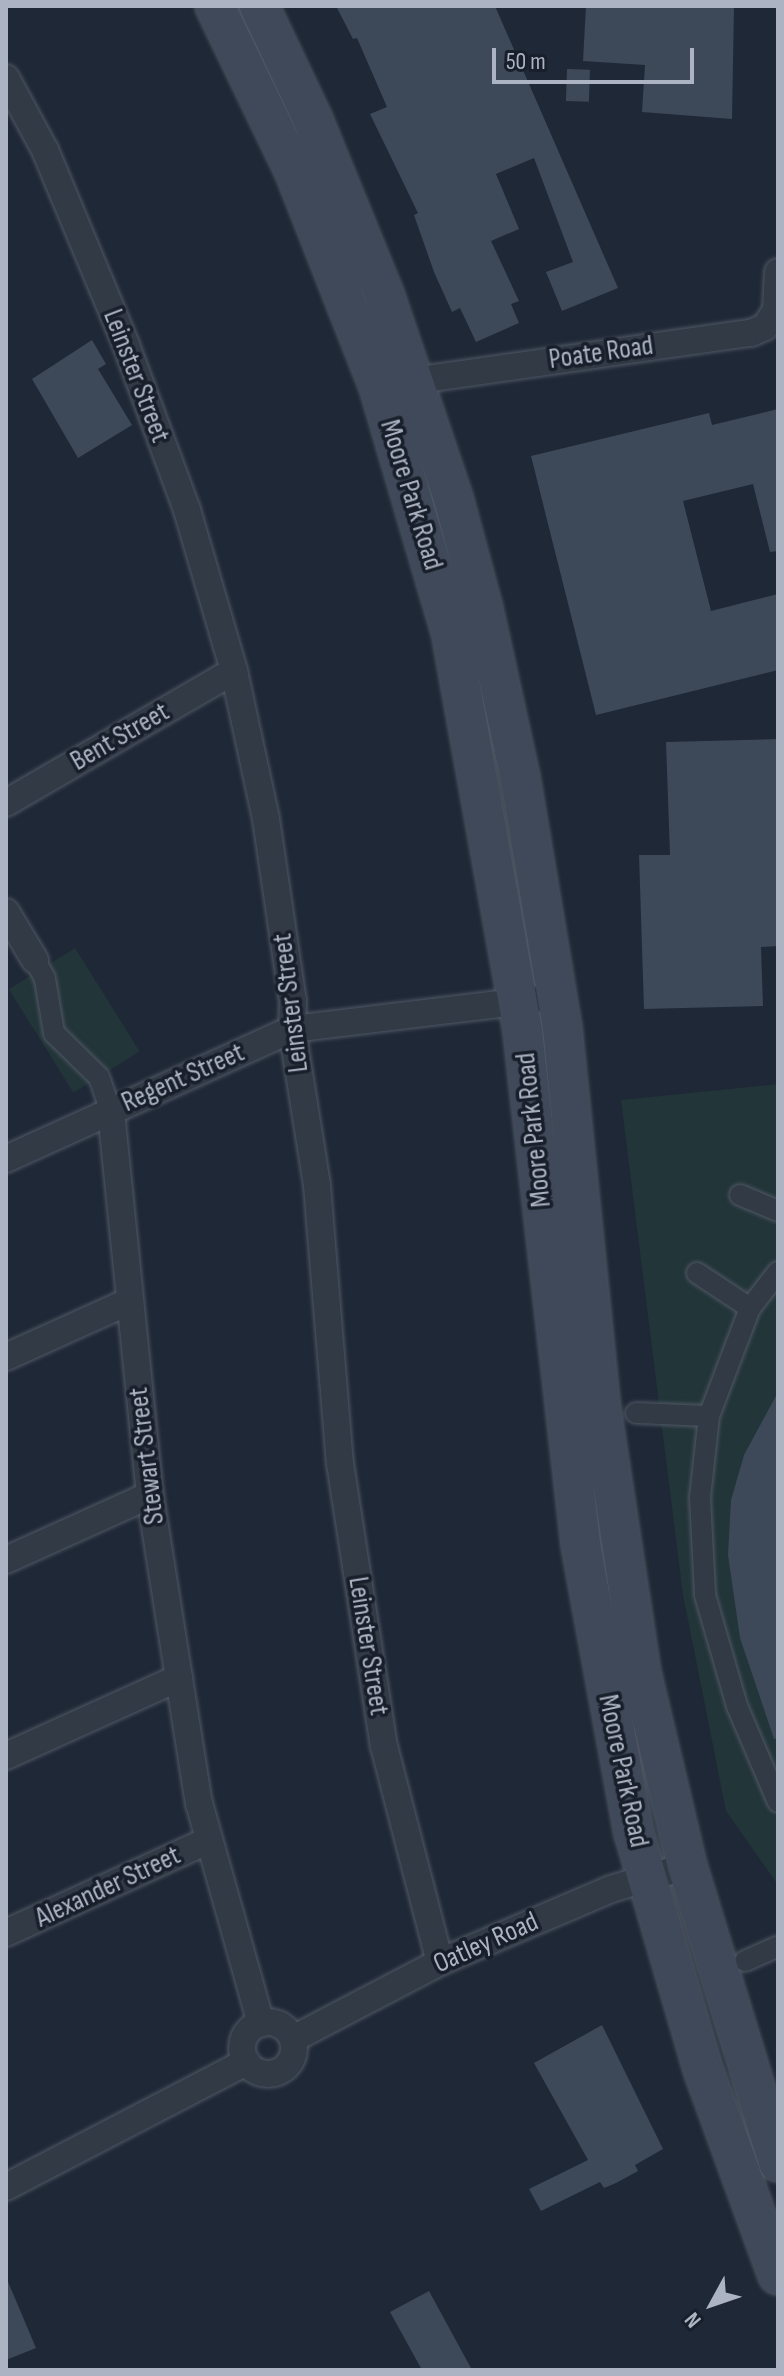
<!DOCTYPE html>
<style>
body{margin:0}
#map{position:relative;width:784px;height:2376px;overflow:hidden;background:#1f2836;font-family:"Sofia Sans Condensed",sans-serif}
div>[style]{position:absolute}
[style*='--x']{left:calc(var(--x)*1px);top:calc(var(--y)*1px);width:calc(var(--w)*1px);rotate:calc(var(--a)*1deg)}
.green>*{inset:0;background:#223538;transform-origin:0 0}
.building>*{inset:0;background:#3d4859;transform-origin:0 0}
.roads{filter:drop-shadow(0 0 2px #505765) drop-shadow(0 0 2px #505765)}
.pedestrian>*{height:20px;margin:-10px;padding:0 10px;transform-origin:10px;border-radius:10px;background:#323a46}
.minor>*{height:26px;margin:-13px;padding:0 13px;transform-origin:13px;border-radius:13px;background:#323a46}
.minor>.ring{margin:-13px;padding:0;box-sizing:content-box;background:none;border:26px solid #323a46;border-radius:50%}
.secondary>*{height:38px;margin:-19px;padding:0 19px;transform-origin:19px;border-radius:19px;background:#404959}
span{translate:-50% -50%;white-space:nowrap;text-align:center;line-height:1.15;-webkit-text-stroke:7px #181f2b;paint-order:stroke}
.street-label{font-size:28px;color:#acb4c4}
.frame{position:absolute;inset:0;border:8px solid #acb4c4;pointer-events:none}
.north{position:absolute;left:672px;top:2264px;width:80px;height:80px;-webkit-text-stroke:6px #181f2b;paint-order:stroke;rotate:230deg;font-size:22px;font-weight:700;line-height:32px;text-align:center;color:#acb4c4}
.north::after{content:'';display:block;margin:auto;width:28px;height:36px;background:#acb4c4;clip-path:polygon(50% 0,100% 100%,50% 72%,0 100%)}
.scale{position:absolute;left:492px;top:48px;width:202px;height:36px;box-sizing:border-box;border:4px solid #acb4c4;border-top:0;padding-left:10px;font-size:24px;line-height:28px;white-space:nowrap;color:#acb4c4;-webkit-text-stroke:6px #181f2b;paint-order:stroke}
</style>
<div id="map">
<div class="green">
<div style="left:75px;top:948px;width:122px;height:78px;rotate:58deg"></div>
<div style="clip-path:polygon(778px 1084px,778px 1885px,726px 1811px,683px 1595px,621px 1100px)"></div>
</div>
<div class="building">
<div style="clip-path:polygon(336px 6px,495px 6px,618px 288px,562px 311px,546px 272px,573px 262px,534px 158px,496px 174px,519px 229px,491px 241px,519px 301px,511px 304px,519px 323px,476px 342px,460px 308px,452px 312px,434px 272px,414px 215px,418px 213px,370px 114px,387px 107px,357px 38px,353px 39px)"></div>
<div style="clip-path:polygon(586px 6px,734px 6px,732px 119px,642px 112px,645px 65px,583px 61px)"></div>
<div style="left:567px;top:69px;width:23px;height:32px;rotate:2deg"></div>
<div style="clip-path:polygon(92px 340px,106px 364px,98px 369px,132px 425px,78px 458px,32px 379px)"></div>
<div style="clip-path:polygon(778px 409px,778px 551px,770px 552px,753px 484px,683px 501px,711px 611px,778px 594px,778px 670px,596px 715px,531px 456px,709px 413px,712px 425px)"></div>
<div style="clip-path:polygon(778px 739px,778px 946px,761px 947px,763px 1006px,644px 1009px,639px 855px,670px 855px,666px 742px)"></div>
<div style="clip-path:polygon(778px 1392px,778px 1738px,774px 1739px,740px 1638px,728px 1555px,731px 1500px,744px 1455px)"></div>
<div style="clip-path:polygon(602px 2025px,663px 2149px,635px 2165px,638px 2171px,616px 2183px,604px 2188px,600px 2182px,541px 2211px,529px 2189px,588px 2160px,534px 2063px)"></div>
<div style="clip-path:polygon(6px 2277px,36px 2348px,6px 2360px)"></div>
<div style="clip-path:polygon(429px 2291px,472px 2370px,422px 2370px,390px 2312px)"></div>
</div>
<div class="roads">
<div class="pedestrian">
<div style="--x:35;--y:960;--w:21;--a:62"></div>
<div style="--x:45;--y:979;--w:55;--a:80.5"></div>
<div style="--x:54;--y:1033;--w:63;--a:44.4"></div>
<div style="--x:99;--y:1077;--w:36;--a:71"></div>
<div style="--x:740;--y:1195;--w:41;--a:22.8"></div>
<div style="--x:778;--y:1272;--w:46;--a:127.9"></div>
<div style="--x:750;--y:1308;--w:116;--a:110.8"></div>
<div style="--x:709;--y:1416;--w:82;--a:96.3"></div>
<div style="--x:700;--y:1498;--w:97;--a:87"></div>
<div style="--x:705;--y:1595;--w:116;--a:73.9"></div>
<div style="--x:737;--y:1706;--w:104;--a:66.9"></div>
<div style="--x:697;--y:1273;--w:64;--a:33.4"></div>
<div style="--x:636;--y:1413;--w:73;--a:2.4"></div>
<div style="--x:745;--y:1961;--w:36;--a:-24"></div>
</div>
<div class="minor">
<div style="--x:6;--y:78;--w:82;--a:61.6"></div>
<div style="--x:45;--y:150;--w:211;--a:67.4"></div>
<div style="--x:126;--y:345;--w:176;--a:69.7"></div>
<div style="--x:187;--y:510;--w:168;--a:73.7"></div>
<div style="--x:234;--y:671;--w:151;--a:77.8"></div>
<div style="--x:266;--y:819;--w:184;--a:81.6"></div>
<div style="--x:293;--y:1001;--w:28;--a:92"></div>
<div style="--x:292;--y:1029;--w:158;--a:80.9"></div>
<div style="--x:317;--y:1185;--w:279;--a:85.3"></div>
<div style="--x:340;--y:1463;--w:286;--a:81.2"></div>
<div style="--x:384;--y:1746;--w:223;--a:75.5"></div>
<div style="--x:398;--y:383;--w:357;--a:-8.1"></div>
<div style="--x:751;--y:333;--w:15;--a:-23"></div>
<div style="--x:765;--y:327;--w:20;--a:-57"></div>
<div style="--x:776;--y:310;--w:38;--a:-87"></div>
<div style="--x:6;--y:803;--w:263;--a:-30.1"></div>
<div style="--x:6;--y:912;--w:56;--a:58.9"></div>
<div style="--x:111;--y:1111;--w:386;--a:84.2"></div>
<div style="--x:150;--y:1495;--w:312;--a:81"></div>
<div style="--x:199;--y:1803;--w:229;--a:74.3"></div>
<div style="--x:6;--y:1159;--w:314;--a:-24.4"></div>
<div style="--x:292;--y:1029;--w:243;--a:-6.9"></div>
<div style="--x:6;--y:1357;--w:136;--a:-24.3"></div>
<div style="--x:6;--y:1560;--w:158;--a:-24.3"></div>
<div style="--x:6;--y:1756;--w:190;--a:-24.3"></div>
<div style="--x:6;--y:1933;--w:223;--a:-24.6"></div>
<div class="ring" style="left:242px;top:2022px;width:26px;height:26px"></div>
<div style="--x:293;--y:2039;--w:166;--a:-27.6"></div>
<div style="--x:440;--y:1962;--w:186;--a:-23.1"></div>
<div style="--x:611;--y:1889;--w:79;--a:-16.8"></div>
<div style="--x:6;--y:2187;--w:271;--a:-27.5"></div>
</div>
<div class="secondary">
<div style="--x:215;--y:6;--w:182;--a:64.3"></div>
<div style="--x:294;--y:170;--w:233;--a:68.6"></div>
<div style="--x:379;--y:387;--w:254;--a:73.6"></div>
<div style="--x:451;--y:631;--w:407;--a:79.8"></div>
<div style="--x:523;--y:1032;--w:516;--a:83.55"></div>
<div style="--x:581;--y:1545;--w:293;--a:79.6"></div>
<div style="--x:634;--y:1833;--w:249;--a:73.7"></div>
<div style="--x:704;--y:2072;--w:216;--a:70"></div>
<div style="--x:259;--y:6;--w:124;--a:64.7"></div>
<div style="--x:312;--y:118;--w:193;--a:67.8"></div>
<div style="--x:385;--y:297;--w:212;--a:71.3"></div>
<div style="--x:453;--y:498;--w:115;--a:74.9"></div>
<div style="--x:483;--y:609;--w:172;--a:77.6"></div>
<div style="--x:520;--y:777;--w:254;--a:80.5"></div>
<div style="--x:562;--y:1027;--w:377;--a:84.2"></div>
<div style="--x:600;--y:1402;--w:274;--a:81.4"></div>
<div style="--x:641;--y:1673;--w:198;--a:76.6"></div>
<div style="--x:687;--y:1866;--w:310;--a:72.9"></div>
</div>
</div>
<div class="street-label">
<span style="left:601px;top:353px;rotate:-8deg">Poate Road</span>
<span style="left:136px;top:376px;rotate:69deg">Leinster Street</span>
<span style="left:411px;top:495px;rotate:73deg">Moore Park Road</span>
<span style="left:120px;top:737px;rotate:-30deg">Bent Street</span>
<span style="left:291px;top:1003px;rotate:-97deg">Leinster Street</span>
<span style="left:183px;top:1078px;rotate:-24deg">Regent Street</span>
<span style="left:534px;top:1130px;rotate:-96deg">Moore Park Road</span>
<span style="left:147px;top:1456px;rotate:-97deg">Stewart Street</span>
<span style="left:368px;top:1646px;rotate:81deg">Leinster Street</span>
<span style="left:623px;top:1771px;rotate:78deg">Moore Park Road</span>
<span style="left:108px;top:1887px;rotate:-25deg">Alexander Street</span>
<span style="left:486px;top:1943px;rotate:-24deg">Oatley Road</span>
</div>
<div class="frame"></div>
<div class="north">N</div>
<div class="scale">50 m</div>
</div>
